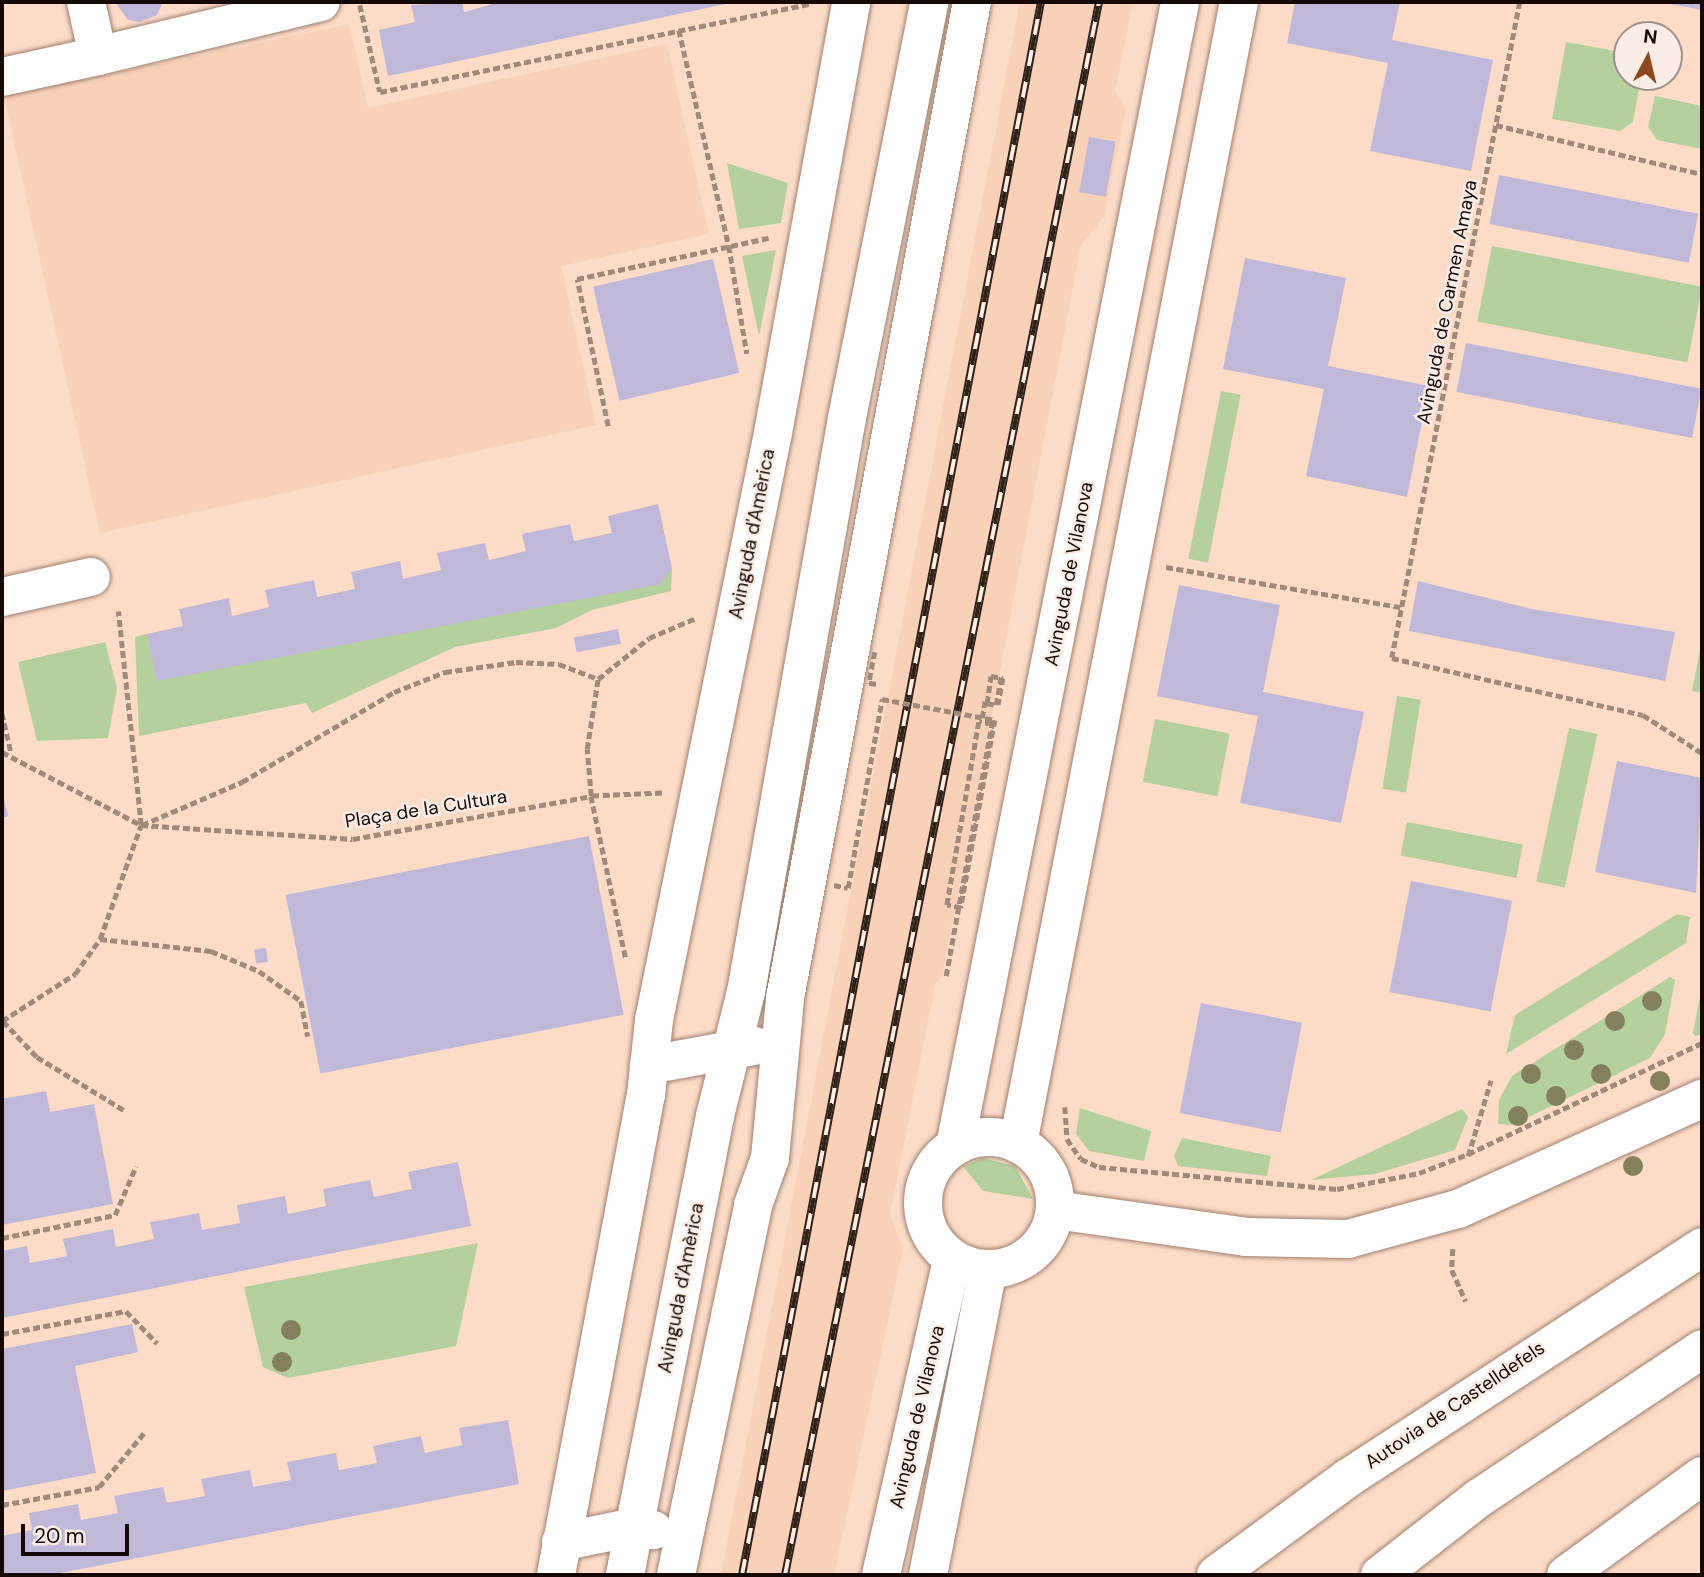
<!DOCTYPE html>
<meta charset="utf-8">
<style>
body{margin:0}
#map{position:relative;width:1704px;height:1577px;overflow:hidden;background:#fcdbc7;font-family:"DM Sans",sans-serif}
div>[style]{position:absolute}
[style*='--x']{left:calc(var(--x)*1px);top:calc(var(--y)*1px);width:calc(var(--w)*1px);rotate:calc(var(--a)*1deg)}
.built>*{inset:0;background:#f9d1b8}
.green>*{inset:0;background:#b3d09d;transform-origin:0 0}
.building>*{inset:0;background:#bfb8d8;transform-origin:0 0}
.path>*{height:4.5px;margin-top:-2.25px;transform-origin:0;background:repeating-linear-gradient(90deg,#a28a7b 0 7px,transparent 0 10.5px)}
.roads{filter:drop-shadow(0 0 2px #9e806e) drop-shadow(0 0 2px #9e806e)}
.minor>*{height:38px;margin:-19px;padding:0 19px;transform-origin:19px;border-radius:19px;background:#fff}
.minor>.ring{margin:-19px;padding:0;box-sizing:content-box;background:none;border:38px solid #fff;border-radius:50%}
.highway>*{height:38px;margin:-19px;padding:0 19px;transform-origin:19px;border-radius:19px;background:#fff}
.rail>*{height:8px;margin-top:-4px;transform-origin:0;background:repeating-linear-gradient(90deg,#faede5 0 16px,#2f221b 0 32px);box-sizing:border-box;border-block:2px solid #2f221b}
.path-bridge>*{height:4.5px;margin-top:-2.25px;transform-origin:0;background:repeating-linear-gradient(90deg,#a28a7b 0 7px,transparent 0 10.5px)}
.trees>*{width:20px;height:20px;margin:-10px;border-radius:50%;background:#82815b}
span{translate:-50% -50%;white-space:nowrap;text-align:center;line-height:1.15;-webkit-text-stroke:5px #faede5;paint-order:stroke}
.street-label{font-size:19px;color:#140904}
.frame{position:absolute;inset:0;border:4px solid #140904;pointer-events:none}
.north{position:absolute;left:1613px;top:21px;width:70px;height:70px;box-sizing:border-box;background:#faede5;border:2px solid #9e928b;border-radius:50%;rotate:7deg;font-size:19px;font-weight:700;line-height:28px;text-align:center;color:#140904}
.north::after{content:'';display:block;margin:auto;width:24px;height:32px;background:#8d481d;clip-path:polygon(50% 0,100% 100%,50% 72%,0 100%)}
.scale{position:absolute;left:21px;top:1524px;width:108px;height:32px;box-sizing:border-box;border:4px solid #140904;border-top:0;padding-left:9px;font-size:21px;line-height:24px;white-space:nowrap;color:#140904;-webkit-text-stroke:5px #faede5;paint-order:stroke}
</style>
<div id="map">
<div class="built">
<div style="clip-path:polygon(1020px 2px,1133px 2px,1115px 92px,1126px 109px,1104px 217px,1081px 245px,942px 976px,935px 985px,890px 1214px,903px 1249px,834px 1575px,721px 1575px)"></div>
<div style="clip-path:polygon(349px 24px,368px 108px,667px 44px,709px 234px,561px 266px,596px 425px,100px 533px,4px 96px)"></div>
</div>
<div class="green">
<div style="clip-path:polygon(1566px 42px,1627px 53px,1627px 77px,1641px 77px,1633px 122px,1620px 131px,1552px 119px)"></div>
<div style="clip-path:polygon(1655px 96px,1702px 106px,1702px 149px,1657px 140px,1648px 127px)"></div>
<div style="clip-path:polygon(727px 163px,788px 183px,781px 223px,739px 229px)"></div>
<div style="left:1492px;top:246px;width:214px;height:77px;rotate:11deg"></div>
<div style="clip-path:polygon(776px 250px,759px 336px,742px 256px)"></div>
<div style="left:1221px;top:391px;width:20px;height:171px;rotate:11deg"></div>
<div style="clip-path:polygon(672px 568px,671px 591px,592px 610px,556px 628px,455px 647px,312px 713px,306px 703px,139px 736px,135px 637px,147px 634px,157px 680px)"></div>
<div style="clip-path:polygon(1702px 639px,1702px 693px,1692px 691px)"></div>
<div style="clip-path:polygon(105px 642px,117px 688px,108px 738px,37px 741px,18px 662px)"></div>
<div style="left:1397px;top:696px;width:24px;height:94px;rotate:9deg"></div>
<div style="left:1155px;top:719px;width:76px;height:64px;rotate:11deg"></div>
<div style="left:1569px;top:728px;width:29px;height:157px;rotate:12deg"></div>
<div style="left:1407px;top:822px;width:118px;height:34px;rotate:11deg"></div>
<div style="clip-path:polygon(1677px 914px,1690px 917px,1686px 943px,1506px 1054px,1515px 1015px)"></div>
<div style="clip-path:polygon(1670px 977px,1675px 980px,1665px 1034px,1650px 1058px,1512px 1125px,1498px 1124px,1499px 1100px,1512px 1076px)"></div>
<div style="clip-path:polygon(1702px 985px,1702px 1034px,1695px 1036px,1693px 1033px)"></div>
<div style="clip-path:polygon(1080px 1108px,1151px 1131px,1144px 1161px,1089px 1151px,1076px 1134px)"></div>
<div style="clip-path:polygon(1462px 1109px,1468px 1117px,1455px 1150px,1375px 1174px,1311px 1180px)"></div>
<div style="clip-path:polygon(1182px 1138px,1271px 1156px,1267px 1176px,1178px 1166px,1174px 1156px)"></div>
<div style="clip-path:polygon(983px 1158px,1015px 1166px,1033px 1199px,983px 1191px,963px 1166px)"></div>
<div style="clip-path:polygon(478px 1243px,456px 1346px,288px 1378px,263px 1367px,244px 1287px)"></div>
</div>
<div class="building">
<div style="clip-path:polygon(115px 2px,163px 2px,157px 15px,139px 22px,128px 20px)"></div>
<div style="clip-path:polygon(462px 2px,464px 12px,500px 2px,730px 3px,388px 76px,379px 30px,415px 22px,411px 5px)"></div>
<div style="clip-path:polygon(1295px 2px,1400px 2px,1392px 40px,1493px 60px,1471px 171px,1370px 151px,1388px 63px,1287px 43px)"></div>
<div style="clip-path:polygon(1702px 2px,1702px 10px,1665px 3px,1665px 2px)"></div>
<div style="left:1089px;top:137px;width:27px;height:56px;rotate:10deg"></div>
<div style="left:1499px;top:175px;width:203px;height:50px;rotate:11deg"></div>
<div style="clip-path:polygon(1245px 258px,1346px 278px,1328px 366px,1429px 386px,1407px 497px,1306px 476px,1324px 389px,1223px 369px)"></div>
<div style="left:713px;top:259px;width:117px;height:123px;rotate:77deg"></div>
<div style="left:1466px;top:343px;width:240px;height:50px;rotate:11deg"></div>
<div style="clip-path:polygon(658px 504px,672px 568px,661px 584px,157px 681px,147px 634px,183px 626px,179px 609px,229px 598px,232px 616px,269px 607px,265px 590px,314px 580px,317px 597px,355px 589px,351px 572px,400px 561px,403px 579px,441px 570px,437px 553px,485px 543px,489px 560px,526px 551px,522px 534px,570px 524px,574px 541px,612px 533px,608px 516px)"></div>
<div style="clip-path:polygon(1418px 581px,1532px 609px,1675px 632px,1665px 681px,1409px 631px)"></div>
<div style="clip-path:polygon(1179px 585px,1280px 605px,1263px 692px,1364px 712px,1341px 823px,1240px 803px,1258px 716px,1157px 696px)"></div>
<div style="left:618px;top:629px;width:15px;height:45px;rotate:79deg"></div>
<div style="clip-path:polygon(1617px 761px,1702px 778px,1696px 893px,1595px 872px)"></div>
<div style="clip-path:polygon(2px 790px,8px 816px,2px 818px)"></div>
<div style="left:589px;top:836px;width:182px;height:309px;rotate:79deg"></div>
<div style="left:1411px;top:881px;width:103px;height:113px;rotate:11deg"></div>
<div style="left:266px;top:948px;width:14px;height:12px;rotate:82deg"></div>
<div style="left:1201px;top:1003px;width:103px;height:112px;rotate:11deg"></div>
<div style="clip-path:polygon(46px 1091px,50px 1112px,94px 1104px,113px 1204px,2px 1225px,2px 1099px)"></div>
<div style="clip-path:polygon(458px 1162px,471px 1226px,2px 1318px,2px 1251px,27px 1246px,30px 1263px,67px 1256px,63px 1239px,113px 1229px,116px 1247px,154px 1239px,150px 1222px,163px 1220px,199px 1213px,202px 1230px,240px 1223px,237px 1205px,285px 1196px,288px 1214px,326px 1206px,323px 1189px,370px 1180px,374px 1197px,412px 1189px,408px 1172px)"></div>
<div style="clip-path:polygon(132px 1324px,138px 1352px,75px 1366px,96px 1473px,2px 1491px,2px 1349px)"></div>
<div style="clip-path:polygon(508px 1420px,519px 1484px,50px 1575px,4px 1575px,2px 1536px,32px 1530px,29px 1513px,78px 1504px,81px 1520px,118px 1513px,114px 1496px,163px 1487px,167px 1503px,205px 1496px,201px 1479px,250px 1470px,253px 1487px,291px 1480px,287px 1462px,336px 1453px,339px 1470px,377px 1463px,373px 1446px,421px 1436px,425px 1453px,462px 1445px,459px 1428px)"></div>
</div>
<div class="path">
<div style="--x:1520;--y:2;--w:668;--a:101.04"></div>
<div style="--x:1392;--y:658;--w:257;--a:12.8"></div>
<div style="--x:1643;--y:715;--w:70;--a:32.8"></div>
<div style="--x:360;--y:5;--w:89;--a:77.1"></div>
<div style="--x:380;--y:92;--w:441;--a:-11.6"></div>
<div style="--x:679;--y:30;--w:222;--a:77"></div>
<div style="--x:729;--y:246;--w:109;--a:80.5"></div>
<div style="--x:1496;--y:125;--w:212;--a:13.4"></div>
<div style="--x:608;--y:426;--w:150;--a:-101.9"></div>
<div style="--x:577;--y:279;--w:196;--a:-12.1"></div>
<div style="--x:1166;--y:567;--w:238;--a:9.7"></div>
<div style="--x:987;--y:703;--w:27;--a:-82"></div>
<div style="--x:991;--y:676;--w:12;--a:9"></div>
<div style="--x:1003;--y:678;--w:27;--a:100"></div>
<div style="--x:2;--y:713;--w:40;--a:77"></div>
<div style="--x:982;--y:718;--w:17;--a:-80"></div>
<div style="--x:2;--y:752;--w:157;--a:27.7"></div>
<div style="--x:141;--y:825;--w:212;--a:3.8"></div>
<div style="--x:353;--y:839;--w:242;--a:-10.2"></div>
<div style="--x:591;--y:796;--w:167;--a:77.9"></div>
<div style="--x:662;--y:793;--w:71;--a:177.6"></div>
<div style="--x:591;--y:796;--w:47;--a:-94.9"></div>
<div style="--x:587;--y:749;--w:71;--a:-81.1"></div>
<div style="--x:598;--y:679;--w:65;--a:-38.8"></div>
<div style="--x:649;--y:638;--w:51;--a:-23.1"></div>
<div style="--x:142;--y:825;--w:109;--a:-23.3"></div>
<div style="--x:242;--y:782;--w:177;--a:-30.6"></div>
<div style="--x:394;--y:692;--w:55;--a:-21.4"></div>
<div style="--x:445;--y:672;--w:72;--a:-8"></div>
<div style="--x:516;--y:662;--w:43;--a:2.7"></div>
<div style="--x:559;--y:664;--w:42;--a:21"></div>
<div style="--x:100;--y:939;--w:121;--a:-70.2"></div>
<div style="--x:141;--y:825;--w:215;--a:-96.1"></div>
<div style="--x:946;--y:976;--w:256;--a:-79.7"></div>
<div style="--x:992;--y:724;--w:13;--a:-171"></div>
<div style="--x:979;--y:722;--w:186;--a:99.9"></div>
<div style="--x:2;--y:1021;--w:87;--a:-32.8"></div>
<div style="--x:75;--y:974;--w:43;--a:-54.5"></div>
<div style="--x:100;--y:939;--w:112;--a:6.2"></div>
<div style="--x:211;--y:951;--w:52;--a:22.6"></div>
<div style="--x:259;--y:971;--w:52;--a:35.5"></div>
<div style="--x:301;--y:1001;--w:36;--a:79"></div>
<div style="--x:3;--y:1021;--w:50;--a:46.6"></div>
<div style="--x:37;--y:1057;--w:105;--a:31.4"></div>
<div style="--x:1065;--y:1107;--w:32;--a:86"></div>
<div style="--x:1067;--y:1139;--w:24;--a:55"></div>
<div style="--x:1081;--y:1159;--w:20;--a:24"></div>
<div style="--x:1099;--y:1167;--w:239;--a:5.3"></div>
<div style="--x:1337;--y:1189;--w:84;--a:-11"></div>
<div style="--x:1419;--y:1173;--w:53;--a:-21.2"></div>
<div style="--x:1468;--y:1154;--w:259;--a:-25.4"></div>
<div style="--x:1468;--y:1156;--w:79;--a:-73.2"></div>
<div style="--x:2;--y:1238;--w:115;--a:-11.5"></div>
<div style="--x:115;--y:1215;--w:53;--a:-66.8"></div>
<div style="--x:1453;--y:1249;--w:21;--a:93"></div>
<div style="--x:1452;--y:1270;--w:34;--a:66"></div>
<div style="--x:2;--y:1334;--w:126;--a:-10.5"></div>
<div style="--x:126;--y:1311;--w:45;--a:45.9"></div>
<div style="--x:2;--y:1505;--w:99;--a:-10.5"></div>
<div style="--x:99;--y:1487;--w:70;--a:-50.2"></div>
</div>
<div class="roads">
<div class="minor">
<div style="--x:98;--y:56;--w:229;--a:-13.6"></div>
<div style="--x:2;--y:77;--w:98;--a:-12.3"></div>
<div style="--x:98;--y:56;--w:55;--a:-102.5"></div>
<div style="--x:2;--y:597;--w:91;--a:-12.7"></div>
<div style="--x:649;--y:1065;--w:107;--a:-10.3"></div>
<div class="ring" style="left:923px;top:1137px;width:94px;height:94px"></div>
<div style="--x:1018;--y:1144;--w:1163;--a:-79.05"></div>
<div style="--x:955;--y:1146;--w:1166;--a:-78.87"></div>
<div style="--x:1055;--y:1210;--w:193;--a:8"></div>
<div style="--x:1246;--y:1237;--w:102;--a:1.1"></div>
<div style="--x:1348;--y:1239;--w:114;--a:-15.3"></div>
<div style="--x:1458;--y:1209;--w:268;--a:-24.3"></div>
<div style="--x:561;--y:1542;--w:75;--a:-11.6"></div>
<div style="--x:634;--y:1527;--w:20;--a:9"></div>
<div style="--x:556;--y:1575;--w:488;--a:-79.4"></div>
<div style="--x:646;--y:1095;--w:75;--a:-83.9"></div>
<div style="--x:654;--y:1020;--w:599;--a:-78.54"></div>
<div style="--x:773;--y:433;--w:438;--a:-79.7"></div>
<div style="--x:625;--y:1575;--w:468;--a:-78.9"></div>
<div style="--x:715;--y:1116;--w:128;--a:-76"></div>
<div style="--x:746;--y:992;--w:583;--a:-80.02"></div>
<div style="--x:847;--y:418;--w:424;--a:-78.8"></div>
<div style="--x:676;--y:1575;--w:378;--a:-78.2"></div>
<div style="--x:753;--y:1205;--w:50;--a:-70.1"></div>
<div style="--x:770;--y:1158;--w:161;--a:-84.6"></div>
<div style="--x:785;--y:998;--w:1013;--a:-79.37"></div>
<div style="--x:881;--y:1575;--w:324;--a:-77.3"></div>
<div style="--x:928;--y:1575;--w:311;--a:-78.9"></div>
</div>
<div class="highway">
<div style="--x:1216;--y:1575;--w:164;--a:-36.3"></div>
<div style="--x:1348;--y:1478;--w:423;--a:-33.1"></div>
<div style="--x:1380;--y:1575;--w:125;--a:-37.9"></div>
<div style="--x:1479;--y:1498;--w:268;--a:-33.7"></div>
<div style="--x:1566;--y:1575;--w:168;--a:-36.1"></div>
</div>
</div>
<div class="rail">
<div style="--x:742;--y:1575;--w:1601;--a:-79.24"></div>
<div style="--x:785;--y:1575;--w:1604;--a:-78.71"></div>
</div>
<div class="path-bridge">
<div style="--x:875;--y:652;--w:32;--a:101"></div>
<div style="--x:869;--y:683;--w:9;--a:6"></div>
<div style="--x:987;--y:703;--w:9;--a:13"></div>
<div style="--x:996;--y:705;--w:29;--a:-80"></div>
<div style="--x:834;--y:885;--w:14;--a:12"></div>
<div style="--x:848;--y:888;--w:192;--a:-79.8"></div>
<div style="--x:882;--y:699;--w:115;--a:10.5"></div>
<div style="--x:995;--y:720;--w:191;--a:100.3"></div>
<div style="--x:961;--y:908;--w:14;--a:-168"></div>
</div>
<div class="trees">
<div style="left:1652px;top:1001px"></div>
<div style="left:1615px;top:1021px"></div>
<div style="left:1574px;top:1050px"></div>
<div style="left:1531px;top:1074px"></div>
<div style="left:1601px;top:1074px"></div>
<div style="left:1660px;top:1081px"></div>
<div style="left:1556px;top:1096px"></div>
<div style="left:1518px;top:1116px"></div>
<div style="left:1633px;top:1166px"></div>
<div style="left:291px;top:1330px"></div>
<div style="left:282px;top:1362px"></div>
</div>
<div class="street-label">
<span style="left:1447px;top:302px;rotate:-79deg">Avinguda de Carmen Amaya</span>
<span style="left:752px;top:534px;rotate:-79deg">Avinguda d'Amèrica</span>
<span style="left:1069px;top:574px;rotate:-79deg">Avinguda de Vilanova</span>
<span style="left:426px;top:809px;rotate:-9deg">Plaça de la Cultura</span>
<span style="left:681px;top:1288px;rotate:-79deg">Avinguda d'Amèrica</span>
<span style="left:1455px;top:1405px;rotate:-34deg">Autovia de Castelldefels</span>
<span style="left:917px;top:1417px;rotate:-77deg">Avinguda de Vilanova</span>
</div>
<div class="frame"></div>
<div class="north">N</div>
<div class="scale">20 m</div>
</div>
